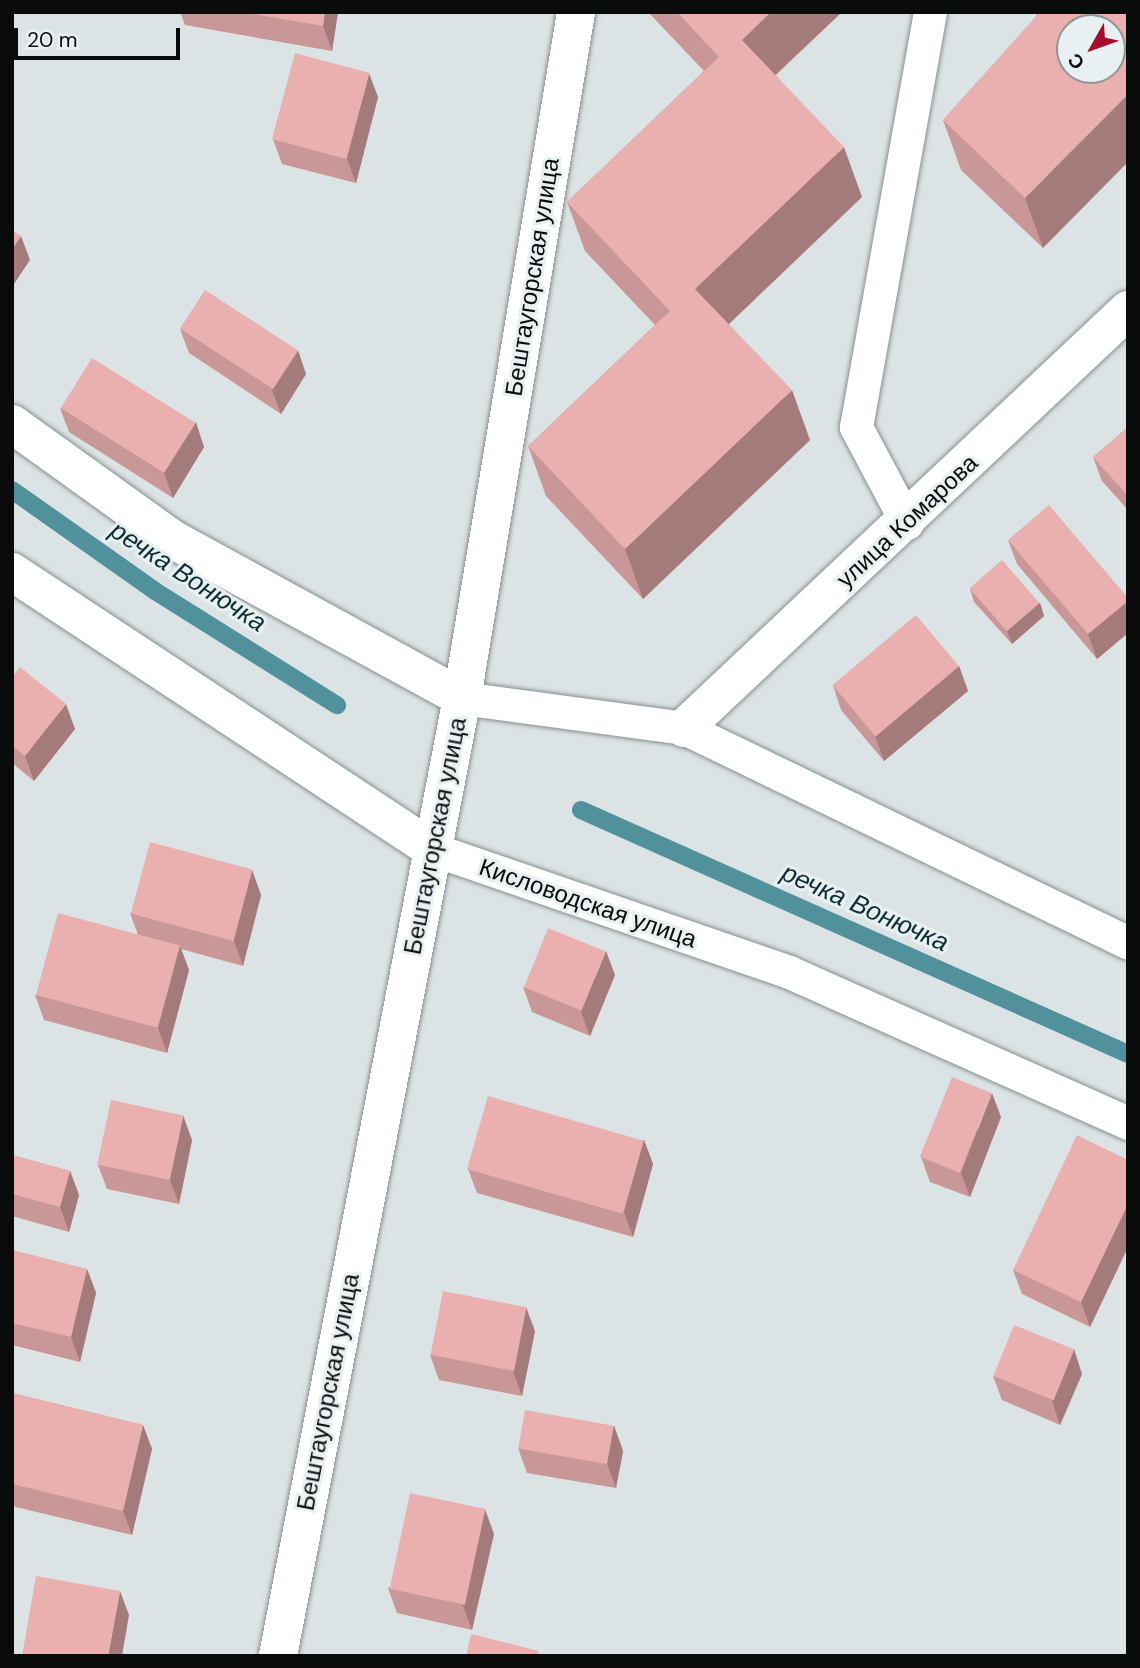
<!DOCTYPE html>
<meta charset="utf-8">
<style>
body{margin:0}
#map{position:relative;width:1140px;height:1668px;overflow:hidden;background:#dce3e4;font-family:"DM Sans",sans-serif}
div>[style]{position:absolute}
[style*='--x']{left:calc(var(--x)*1px);top:calc(var(--y)*1px);width:calc(var(--w)*1px);rotate:calc(var(--a)*1deg)}
.stream>*{height:18px;margin:-9px;padding:0 9px;transform-origin:9px;border-radius:9px;background:#51919c}
.roads{filter:drop-shadow(0 0 2px #898f90) drop-shadow(0 0 2px #898f90)}
.lane>*{height:33px;margin:-16.5px;padding:0 16.5px;transform-origin:16.5px;border-radius:16.5px;background:#fff}
.street>*{height:38px;margin:-19px;padding:0 19px;transform-origin:19px;border-radius:19px;background:#fff}
.wall>*{inset:0;background:#c99797}
.shaded-wall>*{inset:0;background:#a47b7b}
.building>*{inset:0;background:#eab0b0;transform-origin:0 0}
span{translate:-50% -50%;white-space:nowrap;text-align:center;line-height:1.15;-webkit-text-stroke:6px #e9f0f2;paint-order:stroke}
.street-label{font-size:24px;color:#0a0c0c}
.water-label{font-size:26px;color:#0d2e34;font-style:italic}
.frame{position:absolute;inset:0;border:14px solid #0a0c0c;pointer-events:none}
.north{position:absolute;left:1056px;top:14px;width:70px;height:70px;box-sizing:border-box;background:#e9f0f2;border:2px solid #909596;border-radius:50%;rotate:230deg;font-size:19px;font-weight:700;line-height:28px;text-align:center;color:#0a0c0c}
.north::after{content:'';display:block;margin:auto;width:24px;height:32px;background:#a60d2e;clip-path:polygon(50% 0,100% 100%,50% 72%,0 100%)}
.scale{position:absolute;left:14px;top:28px;width:166px;height:32px;box-sizing:border-box;border:4px solid #0a0c0c;border-top:0;padding-left:9px;font-size:21px;line-height:24px;white-space:nowrap;color:#0a0c0c;-webkit-text-stroke:5px #e9f0f2;paint-order:stroke}
</style>
<div id="map">
<div class="stream">
<div style="--x:12;--y:490;--w:175;--a:35.2"></div>
<div style="--x:155;--y:591;--w:215;--a:32.1"></div>
<div style="--x:581;--y:810;--w:599;--a:24.04"></div>
</div>
<div class="roads">
<div class="lane">
<div style="--x:907;--y:523;--w:109;--a:-118"></div>
<div style="--x:856;--y:427;--w:422;--a:-79.9"></div>
<div style="--x:462;--y:698;--w:224;--a:7.7"></div>
<div style="--x:684;--y:728;--w:493;--a:25.8"></div>
<div style="--x:432;--y:849;--w:378;--a:19"></div>
<div style="--x:789;--y:972;--w:371;--a:24"></div>
</div>
<div class="street">
<div style="--x:12;--y:424;--w:197;--a:35.7"></div>
<div style="--x:172;--y:539;--w:331;--a:28.7"></div>
<div style="--x:12;--y:572;--w:503;--a:33.41"></div>
<div style="--x:684;--y:728;--w:610;--a:-43.27"></div>
<div style="--x:278;--y:1656;--w:976;--a:-79.13"></div>
<div style="--x:462;--y:698;--w:695;--a:-80.56"></div>
</div>
</div>
<div class="wall">
<div style="clip-path:polygon(180px 12px,338px 12px,332px 51px,185px 25px)"></div>
<div style="clip-path:polygon(648px 12px,842px 12px,776px 75px,862px 197px,729px 324px,810px 440px,643px 599px,546px 496px,528px 446px,655px 325px,585px 251px,567px 202px,704px 71px)"></div>
<div style="clip-path:polygon(1035px 12px,1128px 12px,1043px 248px,961px 170px,943px 120px,1037px 16px)"></div>
<div style="clip-path:polygon(378px 97px,356px 183px,282px 164px,273px 139px)"></div>
<div style="clip-path:polygon(180px 329px,306px 374px,281px 414px,189px 353px)"></div>
<div style="clip-path:polygon(60px 408px,204px 447px,173px 498px,69px 432px)"></div>
<div style="clip-path:polygon(1128px 427px,1128px 510px,1102px 481px,1093px 457px)"></div>
<div style="clip-path:polygon(1008px 540px,1128px 598px,1128px 633px,1097px 659px,1017px 564px)"></div>
<div style="clip-path:polygon(970px 589px,1040px 603px,1044px 616px,1012px 644px,974px 602px)"></div>
<div style="clip-path:polygon(959px 666px,968px 691px,884px 761px,841px 710px,833px 685px)"></div>
<div style="clip-path:polygon(12px 677px,75px 729px,34px 781px,12px 763px)"></div>
<div style="clip-path:polygon(252px 870px,261px 895px,243px 966px,181px 949px,189px 970px,167px 1053px,44px 1020px,35px 995px,138px 935px,130px 913px)"></div>
<div style="clip-path:polygon(615px 975px,590px 1036px,532px 1012px,523px 987px)"></div>
<div style="clip-path:polygon(1001px 1117px,970px 1197px,930px 1182px,921px 1157px)"></div>
<div style="clip-path:polygon(192px 1140px,179px 1204px,107px 1189px,98px 1165px)"></div>
<div style="clip-path:polygon(644px 1140px,653px 1164px,633px 1237px,477px 1193px,468px 1169px)"></div>
<div style="clip-path:polygon(12px 1155px,70px 1171px,79px 1195px,69px 1232px,12px 1216px)"></div>
<div style="clip-path:polygon(1128px 1160px,1128px 1247px,1090px 1327px,1022px 1294px,1013px 1270px)"></div>
<div style="clip-path:polygon(12px 1253px,87px 1269px,96px 1293px,80px 1362px,12px 1345px)"></div>
<div style="clip-path:polygon(535px 1331px,522px 1396px,439px 1380px,430px 1355px)"></div>
<div style="clip-path:polygon(1082px 1374px,1060px 1425px,1002px 1400px,993px 1376px)"></div>
<div style="clip-path:polygon(12px 1393px,143px 1425px,152px 1449px,132px 1535px,12px 1506px)"></div>
<div style="clip-path:polygon(614px 1426px,623px 1451px,616px 1488px,527px 1473px,518px 1448px)"></div>
<div style="clip-path:polygon(494px 1534px,472px 1630px,397px 1613px,388px 1588px)"></div>
</div>
<div class="shaded-wall">
<div style="clip-path:polygon(325px 12px,338px 12px,332px 51px,323px 26px)"></div>
<div style="clip-path:polygon(771px 12px,842px 12px,760px 89px,742px 40px)"></div>
<div style="clip-path:polygon(369px 73px,378px 97px,356px 183px,347px 159px)"></div>
<div style="clip-path:polygon(1128px 94px,1128px 162px,1043px 248px,1025px 198px)"></div>
<div style="clip-path:polygon(844px 147px,862px 197px,713px 339px,695px 289px)"></div>
<div style="clip-path:polygon(21px 236px,30px 260px,12px 287px,12px 249px)"></div>
<div style="clip-path:polygon(298px 350px,306px 374px,281px 414px,272px 390px)"></div>
<div style="clip-path:polygon(792px 390px,810px 440px,643px 599px,625px 549px)"></div>
<div style="clip-path:polygon(196px 422px,204px 447px,173px 498px,164px 473px)"></div>
<div style="clip-path:polygon(1128px 601px,1128px 633px,1097px 659px,1088px 634px)"></div>
<div style="clip-path:polygon(1040px 603px,1044px 616px,1012px 644px,1007px 631px)"></div>
<div style="clip-path:polygon(959px 666px,968px 691px,884px 761px,875px 736px)"></div>
<div style="clip-path:polygon(66px 704px,75px 729px,34px 781px,25px 756px)"></div>
<div style="clip-path:polygon(252px 870px,261px 895px,243px 966px,234px 941px)"></div>
<div style="clip-path:polygon(180px 946px,189px 970px,167px 1053px,158px 1028px)"></div>
<div style="clip-path:polygon(606px 951px,615px 975px,590px 1036px,581px 1012px)"></div>
<div style="clip-path:polygon(992px 1093px,1001px 1117px,970px 1197px,961px 1173px)"></div>
<div style="clip-path:polygon(183px 1115px,192px 1140px,179px 1204px,170px 1180px)"></div>
<div style="clip-path:polygon(644px 1140px,653px 1164px,633px 1237px,624px 1212px)"></div>
<div style="clip-path:polygon(70px 1171px,79px 1195px,69px 1232px,60px 1207px)"></div>
<div style="clip-path:polygon(1128px 1204px,1128px 1247px,1090px 1327px,1081px 1302px)"></div>
<div style="clip-path:polygon(87px 1269px,96px 1293px,80px 1362px,71px 1337px)"></div>
<div style="clip-path:polygon(526px 1307px,535px 1331px,522px 1396px,513px 1371px)"></div>
<div style="clip-path:polygon(1074px 1349px,1082px 1374px,1060px 1425px,1052px 1401px)"></div>
<div style="clip-path:polygon(143px 1425px,152px 1449px,132px 1535px,123px 1511px)"></div>
<div style="clip-path:polygon(614px 1426px,623px 1451px,616px 1488px,607px 1464px)"></div>
<div style="clip-path:polygon(485px 1509px,494px 1534px,472px 1630px,463px 1606px)"></div>
<div style="clip-path:polygon(120px 1591px,129px 1615px,122px 1656px,108px 1656px)"></div>
</div>
<div class="building">
<div style="clip-path:polygon(242px 12px,325px 12px,323px 26px)"></div>
<div style="clip-path:polygon(677px 12px,771px 12px,742px 40px,844px 147px,695px 289px,792px 390px,625px 549px,528px 446px,670px 311px,567px 202px,719px 57px)"></div>
<div style="clip-path:polygon(evenodd,1040px 12px,1128px 12px,1128px 94px,1025px 198px,943px 120px,1040px 12px,1070px 28px,1112px 28px,1112px 70px,1070px 70px,1070px 28px)"></div>
<div style="left:295px;top:53px;width:77px;height:89px;rotate:15deg"></div>
<div style="clip-path:polygon(12px 230px,21px 236px,12px 249px)"></div>
<div style="left:205px;top:290px;width:111px;height:46px;rotate:33deg"></div>
<div style="left:92px;top:358px;width:122px;height:59px;rotate:32deg"></div>
<div style="clip-path:polygon(1128px 427px,1128px 496px,1093px 457px)"></div>
<div style="clip-path:polygon(1049px 505px,1128px 598px,1128px 601px,1088px 634px,1008px 540px)"></div>
<div style="left:1002px;top:560px;width:57px;height:43px;rotate:49deg"></div>
<div style="left:916px;top:615px;width:67px;height:109px;rotate:50deg"></div>
<div style="clip-path:polygon(20px 667px,66px 704px,25px 756px,12px 745px,12px 677px)"></div>
<div style="left:150px;top:842px;width:106px;height:74px;rotate:15deg"></div>
<div style="left:58px;top:913px;width:126px;height:85px;rotate:15deg"></div>
<div style="left:548px;top:928px;width:62px;height:64px;rotate:22deg"></div>
<div style="left:952px;top:1077px;width:43px;height:86px;rotate:22deg"></div>
<div style="left:488px;top:1096px;width:162px;height:76px;rotate:16deg"></div>
<div style="left:111px;top:1100px;width:74px;height:66px;rotate:12deg"></div>
<div style="clip-path:polygon(1077px 1135px,1128px 1160px,1128px 1204px,1081px 1302px,1013px 1270px)"></div>
<div style="clip-path:polygon(12px 1155px,70px 1171px,60px 1207px,12px 1194px)"></div>
<div style="clip-path:polygon(13px 1250px,87px 1269px,71px 1337px,12px 1323px)"></div>
<div style="left:443px;top:1291px;width:85px;height:65px;rotate:11deg"></div>
<div style="left:1014px;top:1325px;width:65px;height:55px;rotate:22deg"></div>
<div style="clip-path:polygon(12px 1393px,143px 1425px,123px 1511px,12px 1484px)"></div>
<div style="left:525px;top:1410px;width:90px;height:39px;rotate:10deg"></div>
<div style="left:410px;top:1493px;width:77px;height:98px;rotate:12deg"></div>
<div style="clip-path:polygon(36px 1576px,120px 1591px,108px 1656px,22px 1656px)"></div>
<div style="clip-path:polygon(471px 1634px,539px 1651px,537px 1656px,466px 1656px)"></div>
</div>
<div class="street-label">
<span style="left:532px;top:277px;rotate:-81deg">Бештаугорская улица</span>
<span style="left:907px;top:521px;rotate:-43deg">улица Комарова</span>
<span style="left:435px;top:836px;rotate:-79deg">Бештаугорская улица</span>
<span style="left:588px;top:903px;rotate:19deg">Кисловодская улица</span>
<span style="left:328px;top:1392px;rotate:-79deg">Бештаугорская улица</span>
</div>
<div class="water-label">
<span style="left:188px;top:577px;rotate:33deg">речка Вонючка</span>
<span style="left:865px;top:908px;rotate:24deg">речка Вонючка</span>
</div>
<div class="frame"></div>
<div class="north">С</div>
<div class="scale">20 m</div>
</div>
